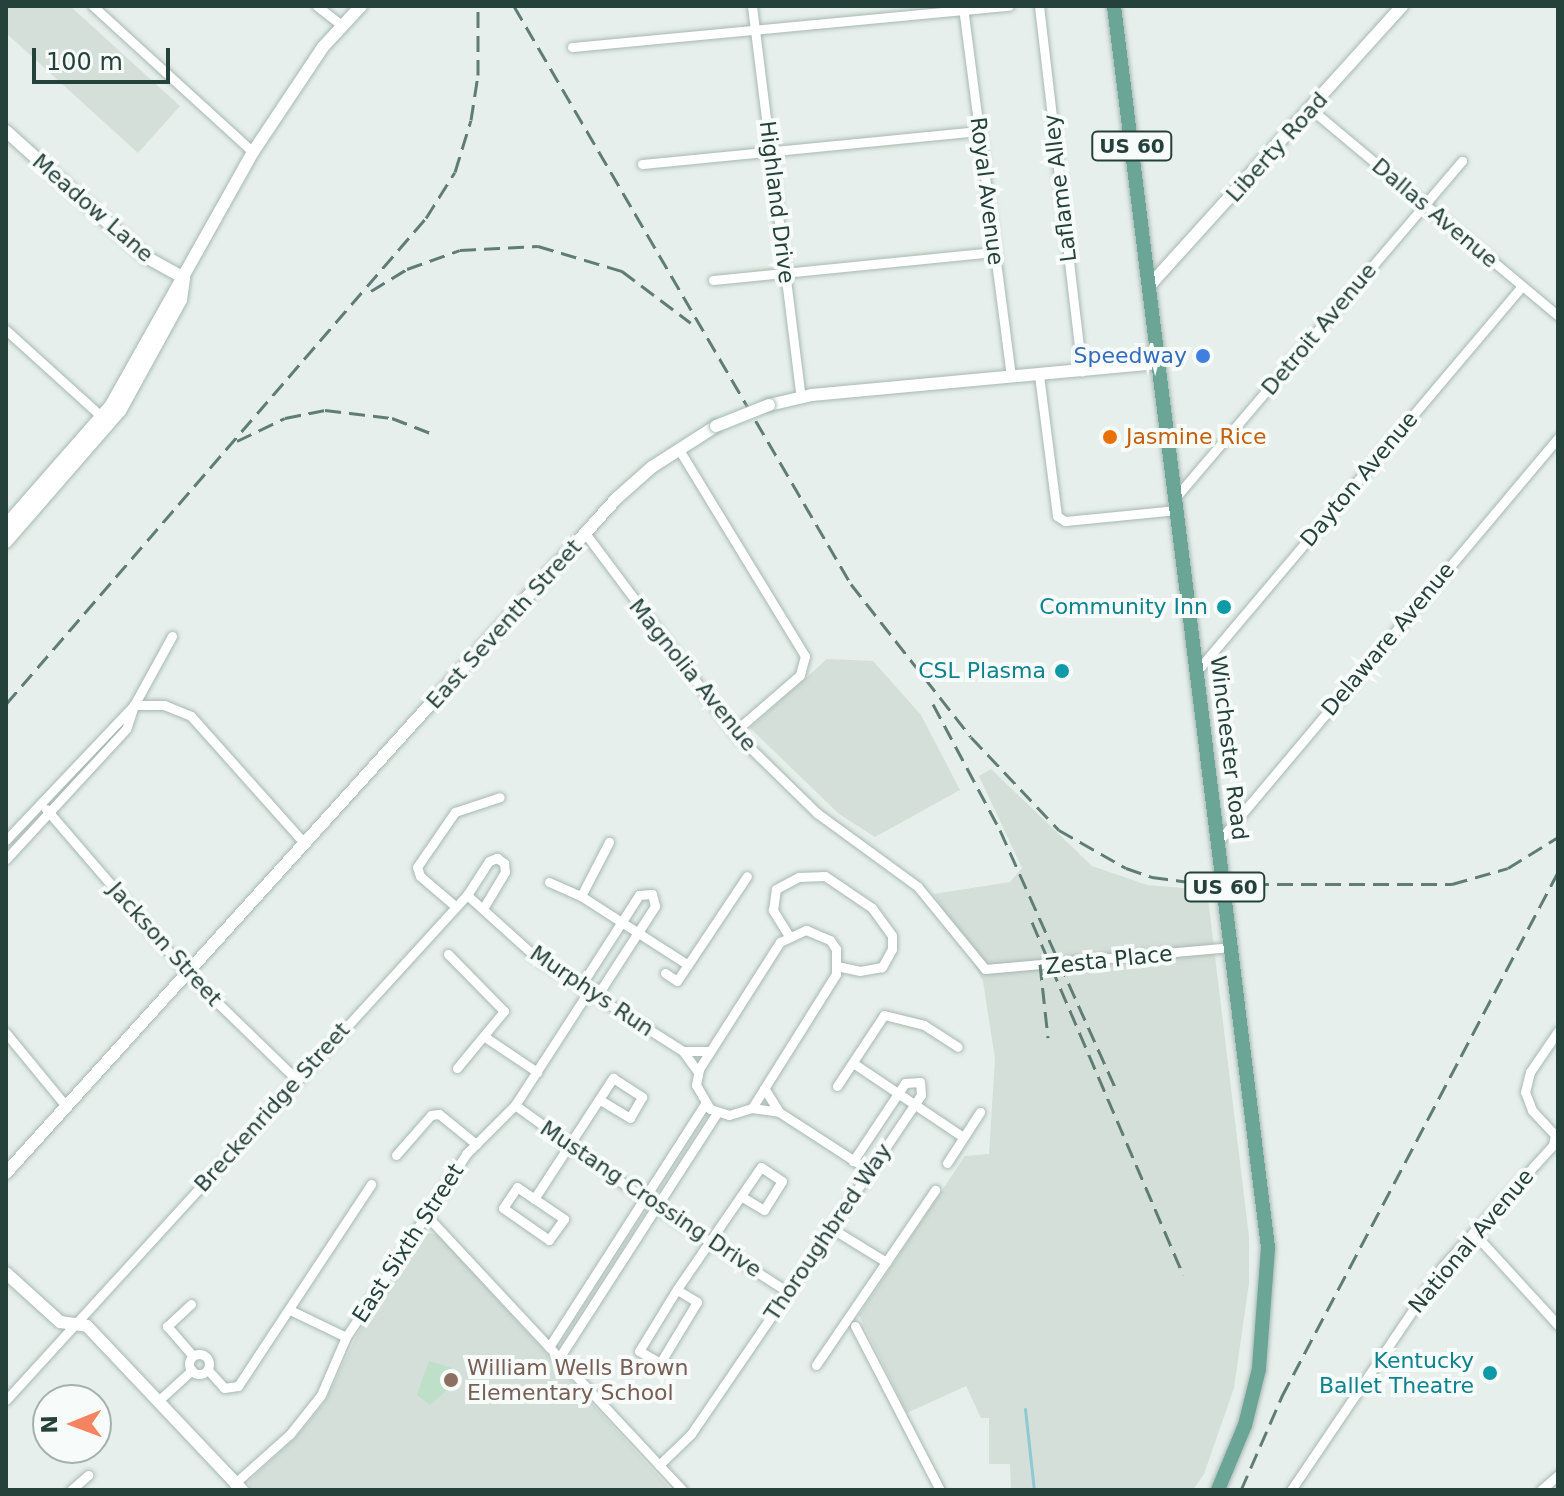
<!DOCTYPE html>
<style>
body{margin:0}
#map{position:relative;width:1564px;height:1496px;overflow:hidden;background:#e6efeb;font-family:"DejaVu Sans",sans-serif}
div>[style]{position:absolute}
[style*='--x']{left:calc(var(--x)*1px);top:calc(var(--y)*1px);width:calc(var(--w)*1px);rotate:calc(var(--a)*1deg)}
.built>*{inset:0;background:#d4dfda}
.green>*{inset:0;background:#bfe0c8}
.stream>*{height:3px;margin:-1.5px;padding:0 1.5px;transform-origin:1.5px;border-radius:1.5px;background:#8ec9d4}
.roads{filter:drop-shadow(0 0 2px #a8b8b2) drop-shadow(0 0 2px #a8b8b2)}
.street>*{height:9px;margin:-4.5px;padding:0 4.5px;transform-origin:4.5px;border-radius:4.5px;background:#fff}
.street>.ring{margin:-4.5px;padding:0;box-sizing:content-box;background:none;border:9px solid #fff;border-radius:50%}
.secondary>*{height:12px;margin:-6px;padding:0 6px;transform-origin:6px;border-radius:6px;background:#fff}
.primary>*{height:14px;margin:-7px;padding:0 7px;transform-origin:7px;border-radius:7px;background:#6aa596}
.rail>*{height:3px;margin-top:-1.5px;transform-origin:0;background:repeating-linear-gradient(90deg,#5f7d75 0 16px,transparent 0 24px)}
.bridges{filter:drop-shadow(0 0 2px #a4bbb3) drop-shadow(0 0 2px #a4bbb3)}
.secondary-bridge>*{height:12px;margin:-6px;padding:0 6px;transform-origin:6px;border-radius:6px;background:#fff}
.dots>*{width:22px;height:22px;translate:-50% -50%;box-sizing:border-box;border:4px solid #f7fbf9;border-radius:50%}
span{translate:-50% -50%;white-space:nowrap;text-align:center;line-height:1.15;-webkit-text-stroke:8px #f7fbf9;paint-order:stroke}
.shield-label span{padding:2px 6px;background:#f7fbf9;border:2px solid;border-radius:6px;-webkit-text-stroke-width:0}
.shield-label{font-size:20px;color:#24423a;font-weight:700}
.street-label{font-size:22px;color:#24423a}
.shop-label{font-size:22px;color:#366cbe}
.right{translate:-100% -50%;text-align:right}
.food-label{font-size:22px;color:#c56008}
.left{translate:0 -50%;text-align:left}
.culture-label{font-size:22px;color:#0d838f}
.education-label{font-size:22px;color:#785e54}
.frame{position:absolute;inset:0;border:8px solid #24423a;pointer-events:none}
.north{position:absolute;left:32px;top:1384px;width:80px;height:80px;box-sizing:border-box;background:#f7fbf9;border:2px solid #a3b1ad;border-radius:50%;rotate:269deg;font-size:22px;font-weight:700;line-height:32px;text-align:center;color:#24423a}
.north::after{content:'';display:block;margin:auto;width:28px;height:36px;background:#f4845f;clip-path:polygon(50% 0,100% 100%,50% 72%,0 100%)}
.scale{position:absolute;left:32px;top:48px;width:138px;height:36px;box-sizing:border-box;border:4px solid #24423a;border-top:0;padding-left:10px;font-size:24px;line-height:28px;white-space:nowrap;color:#24423a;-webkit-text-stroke:6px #f7fbf9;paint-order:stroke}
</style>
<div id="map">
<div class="built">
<div style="clip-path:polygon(6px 6px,70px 6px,180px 106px,138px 153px,6px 33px)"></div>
<div style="clip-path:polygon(827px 659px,873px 661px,921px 715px,960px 790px,875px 837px,839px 814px,750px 728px)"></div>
<div style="clip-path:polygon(991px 769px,1092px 866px,1147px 885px,1207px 890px,1249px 1237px,1249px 1283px,1234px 1388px,1204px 1474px,1193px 1490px,1011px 1490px,1010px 1464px,989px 1464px,989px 1418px,981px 1418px,966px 1386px,907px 1413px,859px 1315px,965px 1156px,989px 1154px,995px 1059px,983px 981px,934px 894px,1010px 882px,1022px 868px,979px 776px)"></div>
<div style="clip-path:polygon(423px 1232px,438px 1235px,671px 1490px,250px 1490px,249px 1481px,297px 1436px,326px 1400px,357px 1335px)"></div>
</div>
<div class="green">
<div style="clip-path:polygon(429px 1361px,452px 1368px,446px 1391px,430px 1405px,417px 1395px)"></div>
</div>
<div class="stream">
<div style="--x:1025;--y:1409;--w:81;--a:83.7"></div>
</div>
<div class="roads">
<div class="street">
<div style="--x:93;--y:6;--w:217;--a:42.4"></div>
<div style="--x:317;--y:6;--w:31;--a:38"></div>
<div style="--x:752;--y:6;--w:394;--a:82.9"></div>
<div style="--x:1039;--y:6;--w:368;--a:83.3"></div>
<div style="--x:963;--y:7;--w:372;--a:82.6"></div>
<div style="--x:572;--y:47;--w:439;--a:-5.4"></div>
<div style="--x:1312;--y:110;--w:321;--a:39.9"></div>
<div style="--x:642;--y:164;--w:339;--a:-5.6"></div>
<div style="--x:713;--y:280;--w:283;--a:-5.7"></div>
<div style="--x:6;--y:330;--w:132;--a:42.2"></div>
<div style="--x:1039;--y:375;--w:142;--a:82.7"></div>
<div style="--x:1057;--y:516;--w:9;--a:32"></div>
<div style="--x:1065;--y:521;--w:113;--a:-5.6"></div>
<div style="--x:678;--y:448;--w:244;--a:58.6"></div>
<div style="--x:805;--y:656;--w:20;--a:105"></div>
<div style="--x:800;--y:675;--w:87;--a:139.2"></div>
<div style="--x:1175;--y:498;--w:443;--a:-49.6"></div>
<div style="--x:585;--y:533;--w:249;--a:53.2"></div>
<div style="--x:734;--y:732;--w:116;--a:44.3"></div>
<div style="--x:817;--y:813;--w:125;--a:36.2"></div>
<div style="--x:918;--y:887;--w:106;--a:50.7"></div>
<div style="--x:985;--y:969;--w:249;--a:-5.1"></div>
<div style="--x:172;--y:636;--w:79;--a:118.8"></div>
<div style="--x:134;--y:705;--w:30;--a:0"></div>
<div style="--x:164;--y:705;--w:29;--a:22"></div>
<div style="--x:191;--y:716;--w:170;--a:48.3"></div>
<div style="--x:1197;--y:671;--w:504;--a:-49.83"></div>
<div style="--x:46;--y:809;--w:215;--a:49.3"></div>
<div style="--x:186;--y:972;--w:153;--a:44.2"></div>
<div style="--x:6;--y:840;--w:186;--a:-46.5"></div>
<div style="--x:134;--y:705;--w:25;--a:108"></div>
<div style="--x:126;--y:729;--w:177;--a:132.7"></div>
<div style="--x:1219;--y:841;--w:527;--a:-49.93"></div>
<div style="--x:549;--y:882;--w:35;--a:24"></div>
<div style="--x:581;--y:896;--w:127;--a:32.8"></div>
<div style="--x:467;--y:895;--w:97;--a:42.1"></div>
<div style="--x:539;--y:960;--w:170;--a:32.3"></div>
<div style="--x:581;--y:896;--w:61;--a:-62.6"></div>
<div style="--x:455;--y:906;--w:46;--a:-139.4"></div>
<div style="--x:420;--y:876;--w:9;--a:-108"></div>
<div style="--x:417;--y:867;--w:67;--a:-55.4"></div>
<div style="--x:455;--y:812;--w:47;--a:-18.4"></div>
<div style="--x:806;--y:930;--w:26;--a:23"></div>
<div style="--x:830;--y:940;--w:11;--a:56"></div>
<div style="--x:836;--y:949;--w:25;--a:90"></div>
<div style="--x:836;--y:974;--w:158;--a:122.1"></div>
<div style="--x:752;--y:1108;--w:24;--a:163"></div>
<div style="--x:729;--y:1115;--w:20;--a:-162"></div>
<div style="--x:710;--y:1109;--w:28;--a:-120"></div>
<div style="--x:696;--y:1085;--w:16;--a:-79"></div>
<div style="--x:699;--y:1069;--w:151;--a:-57.5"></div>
<div style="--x:780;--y:942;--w:29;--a:-25"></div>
<div style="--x:789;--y:936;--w:31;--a:-122"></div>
<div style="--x:773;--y:910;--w:21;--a:-82"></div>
<div style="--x:776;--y:889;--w:26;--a:-28"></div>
<div style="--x:799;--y:877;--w:26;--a:-2"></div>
<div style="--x:825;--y:876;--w:57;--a:34.2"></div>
<div style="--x:872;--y:908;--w:34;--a:54"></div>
<div style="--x:892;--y:936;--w:13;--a:90"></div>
<div style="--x:892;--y:949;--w:21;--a:119"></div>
<div style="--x:882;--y:967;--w:22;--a:170"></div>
<div style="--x:860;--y:971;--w:24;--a:-168"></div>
<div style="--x:448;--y:954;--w:80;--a:45.5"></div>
<div style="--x:504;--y:1011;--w:74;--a:129.5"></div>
<div style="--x:665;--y:973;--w:14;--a:34"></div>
<div style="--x:677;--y:981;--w:126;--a:-56.3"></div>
<div style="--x:6;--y:1033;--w:94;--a:50.6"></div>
<div style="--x:485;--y:1037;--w:63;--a:33.9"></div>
<div style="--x:853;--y:1063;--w:133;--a:33.9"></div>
<div style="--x:698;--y:1072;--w:26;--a:-126"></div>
<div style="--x:683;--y:1051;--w:27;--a:0"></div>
<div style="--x:837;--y:1086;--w:85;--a:-56.5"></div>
<div style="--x:884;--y:1015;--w:41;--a:14"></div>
<div style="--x:924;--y:1025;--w:40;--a:32.9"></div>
<div style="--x:515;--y:1105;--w:174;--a:35.9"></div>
<div style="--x:656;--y:1207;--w:157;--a:32.8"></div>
<div style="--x:752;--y:1108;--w:27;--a:8"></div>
<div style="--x:779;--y:1112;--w:28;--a:-122"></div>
<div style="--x:779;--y:1112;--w:108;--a:33"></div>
<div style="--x:396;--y:1155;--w:53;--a:-48.8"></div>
<div style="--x:431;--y:1115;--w:8;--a:-7"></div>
<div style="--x:439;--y:1114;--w:48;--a:39"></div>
<div style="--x:947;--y:1163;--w:61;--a:-57.1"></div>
<div style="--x:517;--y:1187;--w:57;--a:34.2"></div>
<div style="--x:564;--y:1219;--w:26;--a:126"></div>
<div style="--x:549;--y:1240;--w:56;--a:-145.2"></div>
<div style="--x:503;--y:1208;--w:25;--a:-56"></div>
<div style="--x:534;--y:1199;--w:145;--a:-56.9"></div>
<div style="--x:613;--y:1078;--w:35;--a:33"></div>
<div style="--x:642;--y:1097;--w:24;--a:120"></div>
<div style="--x:630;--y:1118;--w:35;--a:-149"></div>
<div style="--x:426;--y:1215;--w:376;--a:47"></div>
<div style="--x:831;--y:1228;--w:65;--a:31.7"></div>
<div style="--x:1473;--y:1232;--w:126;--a:47.6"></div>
<div style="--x:679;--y:1291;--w:21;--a:31"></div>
<div style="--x:697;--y:1302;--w:71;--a:121.2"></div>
<div style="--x:660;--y:1363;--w:24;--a:-150"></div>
<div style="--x:639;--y:1351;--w:73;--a:-58.5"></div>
<div style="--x:677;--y:1289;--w:148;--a:-55.5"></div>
<div style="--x:761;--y:1167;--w:25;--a:34"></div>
<div style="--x:782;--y:1181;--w:34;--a:122"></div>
<div style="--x:764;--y:1210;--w:27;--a:-149"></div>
<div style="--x:191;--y:1304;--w:33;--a:137"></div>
<div style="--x:167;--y:1326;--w:38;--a:49"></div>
<div style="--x:292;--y:1311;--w:60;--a:25.7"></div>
<div style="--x:855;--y:1326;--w:185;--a:62.6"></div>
<div style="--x:549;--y:1347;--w:289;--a:-57.3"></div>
<div class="ring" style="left:189px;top:1354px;width:11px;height:11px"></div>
<div style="--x:559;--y:1358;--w:292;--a:-57.2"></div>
<div style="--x:816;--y:1365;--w:212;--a:-55.8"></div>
<div style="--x:208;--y:1370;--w:24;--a:48"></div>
<div style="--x:224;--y:1388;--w:14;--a:-8"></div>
<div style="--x:238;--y:1386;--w:242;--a:-56.6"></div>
<div style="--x:6;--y:1400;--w:684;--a:-47.61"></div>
<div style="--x:467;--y:895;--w:40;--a:-57.1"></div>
<div style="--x:489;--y:861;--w:9;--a:-21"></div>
<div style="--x:497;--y:858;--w:9;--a:36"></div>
<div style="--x:504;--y:863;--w:9;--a:84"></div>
<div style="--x:505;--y:872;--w:41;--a:121"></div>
<div style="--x:158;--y:1401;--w:46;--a:-42.4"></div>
<div style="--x:659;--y:1465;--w:45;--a:-44.1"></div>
<div style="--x:691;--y:1434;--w:172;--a:-55.7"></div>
<div style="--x:788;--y:1292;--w:238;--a:-56"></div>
<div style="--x:921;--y:1095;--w:13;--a:-94"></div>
<div style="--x:920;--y:1082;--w:15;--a:176"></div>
<div style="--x:905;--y:1083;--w:94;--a:123.7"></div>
<div style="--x:234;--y:1484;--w:75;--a:-41.8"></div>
<div style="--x:290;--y:1434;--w:50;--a:-51.5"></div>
<div style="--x:321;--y:1395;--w:63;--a:-66.7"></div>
<div style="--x:346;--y:1337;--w:219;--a:-56.7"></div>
<div style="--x:466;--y:1154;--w:69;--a:-45"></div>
<div style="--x:515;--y:1105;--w:135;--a:-57.1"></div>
<div style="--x:588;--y:992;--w:15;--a:-16"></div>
<div style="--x:602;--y:988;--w:98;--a:-57.1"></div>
<div style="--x:655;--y:906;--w:12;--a:-104"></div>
<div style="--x:652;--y:894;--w:13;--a:176"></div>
<div style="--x:639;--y:895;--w:100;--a:122.7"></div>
<div style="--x:585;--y:979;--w:13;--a:77"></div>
<div style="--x:71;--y:1490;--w:23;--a:-41"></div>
<div style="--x:1291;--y:1490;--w:269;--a:-55.9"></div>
<div style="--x:1442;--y:1267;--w:165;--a:-47.7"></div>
<div style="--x:1553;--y:1145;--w:10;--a:-79"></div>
<div style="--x:1555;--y:1135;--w:34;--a:-133"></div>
<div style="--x:1532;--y:1110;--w:19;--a:-111"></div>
<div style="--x:1525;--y:1092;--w:21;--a:-76"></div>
<div style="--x:1530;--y:1072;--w:50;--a:-55.7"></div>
<div style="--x:1541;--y:1490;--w:23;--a:-41"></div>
</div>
<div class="secondary">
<div style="--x:6;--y:131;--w:188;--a:42"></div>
<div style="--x:146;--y:257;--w:43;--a:28.9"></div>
<div style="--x:1150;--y:285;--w:376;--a:-47.9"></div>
<div style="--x:769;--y:405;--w:44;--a:-13.1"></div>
<div style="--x:812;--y:395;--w:349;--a:-5.3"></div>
<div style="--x:6;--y:525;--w:159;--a:-48.8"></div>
<div style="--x:111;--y:405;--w:290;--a:-60.7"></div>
<div style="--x:253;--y:152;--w:126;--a:-56.3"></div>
<div style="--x:323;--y:47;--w:56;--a:-47.2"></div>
<div style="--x:6;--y:542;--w:174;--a:-49"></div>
<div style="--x:120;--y:411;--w:127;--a:-61.2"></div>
<div style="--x:181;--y:300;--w:22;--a:-82"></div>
<div style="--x:6;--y:1173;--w:910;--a:-47.85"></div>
<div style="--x:617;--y:498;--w:47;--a:-41.5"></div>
<div style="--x:652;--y:467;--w:76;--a:-32.6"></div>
<div style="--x:6;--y:1273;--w:73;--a:42.2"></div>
<div style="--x:60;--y:1322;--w:27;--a:8"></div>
<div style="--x:87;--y:1326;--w:226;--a:46.6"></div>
</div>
<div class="primary">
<div style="--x:1114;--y:6;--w:1252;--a:82.93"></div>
<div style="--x:1268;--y:1248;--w:121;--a:94.3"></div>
<div style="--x:1259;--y:1369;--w:58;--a:104"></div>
<div style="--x:1245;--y:1425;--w:70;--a:112.6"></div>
</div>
</div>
<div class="rail">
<div style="--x:514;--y:6;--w:669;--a:59.76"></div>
<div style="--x:851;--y:584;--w:194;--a:51.9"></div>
<div style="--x:971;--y:737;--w:128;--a:46.6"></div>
<div style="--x:1059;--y:830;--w:77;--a:29.6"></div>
<div style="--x:1126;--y:868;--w:28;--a:19"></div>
<div style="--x:1152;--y:877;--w:53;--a:7.5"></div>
<div style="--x:1205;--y:884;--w:247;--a:0"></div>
<div style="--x:1452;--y:884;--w:58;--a:-15.9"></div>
<div style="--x:1508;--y:868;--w:59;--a:-31.8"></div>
<div style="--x:371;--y:291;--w:42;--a:-31.4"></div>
<div style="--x:407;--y:269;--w:56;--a:-19.7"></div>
<div style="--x:460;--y:250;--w:78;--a:-2.9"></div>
<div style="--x:538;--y:246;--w:88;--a:16.6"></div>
<div style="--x:622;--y:271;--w:86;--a:37"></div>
<div style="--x:237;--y:441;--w:53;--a:-25.6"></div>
<div style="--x:285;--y:418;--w:41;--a:-11.3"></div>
<div style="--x:325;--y:410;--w:67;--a:6.8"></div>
<div style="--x:392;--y:418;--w:44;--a:21.3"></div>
<div style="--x:6;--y:704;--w:642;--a:-49.17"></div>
<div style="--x:426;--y:218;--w:54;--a:-57.8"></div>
<div style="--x:455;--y:172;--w:54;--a:-72.9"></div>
<div style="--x:471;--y:120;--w:46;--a:-81.2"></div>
<div style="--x:478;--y:75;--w:69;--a:-90"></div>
<div style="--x:933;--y:704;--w:143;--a:62"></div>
<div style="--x:1000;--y:830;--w:282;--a:65.9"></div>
<div style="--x:1032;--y:922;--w:384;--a:66.8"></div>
<div style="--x:1040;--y:964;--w:74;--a:83.8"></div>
<div style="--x:1241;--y:1490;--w:103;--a:-66.4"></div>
<div style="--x:1282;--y:1396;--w:592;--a:-62.22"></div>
</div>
<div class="bridges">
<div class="secondary-bridge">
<div style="--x:716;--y:426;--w:57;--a:-21.6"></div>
</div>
</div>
<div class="dots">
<div style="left:1203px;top:356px;background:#3f7fe0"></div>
<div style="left:1110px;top:437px;background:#e8710a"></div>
<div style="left:1224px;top:607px;background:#0f9aa8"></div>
<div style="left:1062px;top:671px;background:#0f9aa8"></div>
<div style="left:1490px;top:1373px;background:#0f9aa8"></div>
<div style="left:451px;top:1380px;background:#8d6e63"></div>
</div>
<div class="shield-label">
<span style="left:1132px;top:146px">US 60</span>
<span style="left:1225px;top:887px">US 60</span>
</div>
<div class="street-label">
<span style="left:1277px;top:147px;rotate:-48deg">Liberty Road</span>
<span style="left:1060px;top:188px;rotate:-97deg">Laflame Alley</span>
<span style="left:987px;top:191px;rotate:83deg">Royal Avenue</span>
<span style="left:777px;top:202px;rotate:83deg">Highland Drive</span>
<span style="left:93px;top:208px;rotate:41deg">Meadow Lane</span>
<span style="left:1435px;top:213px;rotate:40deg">Dallas Avenue</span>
<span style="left:1319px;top:329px;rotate:-50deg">Detroit Avenue</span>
<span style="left:1359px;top:479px;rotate:-50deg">Dayton Avenue</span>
<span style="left:504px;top:624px;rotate:-48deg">East Seventh Street</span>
<span style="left:1388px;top:639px;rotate:-50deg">Delaware Avenue</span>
<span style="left:693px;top:675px;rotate:51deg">Magnolia Avenue</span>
<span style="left:1229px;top:748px;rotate:83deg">Winchester Road</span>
<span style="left:165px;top:944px;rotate:48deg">Jackson Street</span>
<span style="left:1109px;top:960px;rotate:-6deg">Zesta Place</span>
<span style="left:592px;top:991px;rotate:34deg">Murphys Run</span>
<span style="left:272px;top:1107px;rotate:-48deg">Breckenridge Street</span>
<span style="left:651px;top:1199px;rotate:34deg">Mustang Crossing Drive</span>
<span style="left:828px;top:1232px;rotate:-56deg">Thoroughbred Way</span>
<span style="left:1471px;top:1241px;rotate:-50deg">National Avenue</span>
<span style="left:408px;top:1243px;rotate:-57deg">East Sixth Street</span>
</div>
<div class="shop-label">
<span class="right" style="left:1187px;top:356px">Speedway</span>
</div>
<div class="food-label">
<span class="left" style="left:1126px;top:437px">Jasmine Rice</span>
</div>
<div class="culture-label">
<span class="right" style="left:1208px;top:607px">Community Inn</span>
<span class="right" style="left:1046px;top:671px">CSL Plasma</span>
<span class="right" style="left:1474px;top:1373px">Kentucky<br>Ballet Theatre</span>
</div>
<div class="education-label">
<span class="left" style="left:467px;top:1380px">William Wells Brown<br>Elementary School</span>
</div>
<div class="frame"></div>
<div class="north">N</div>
<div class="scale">100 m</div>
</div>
